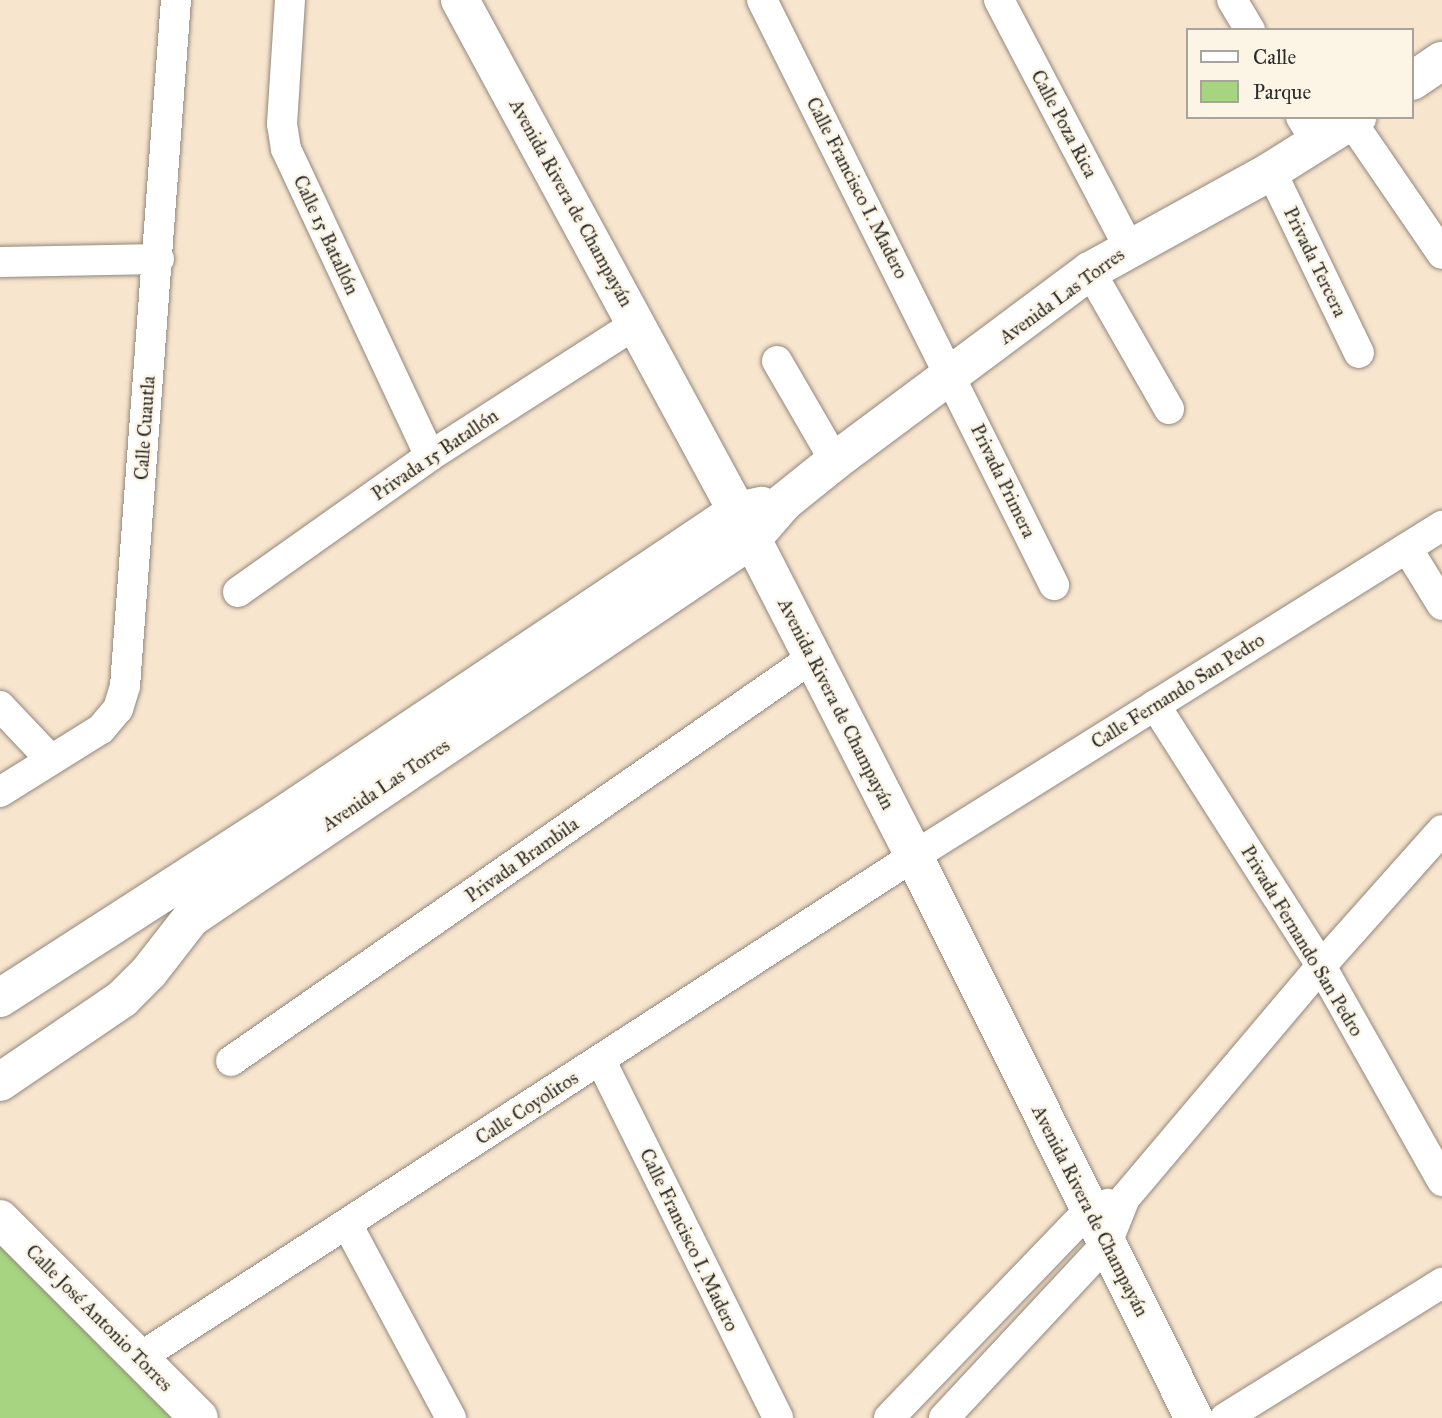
<!DOCTYPE html>
<meta charset="utf-8">
<style>
body{margin:0}
#map{position:relative;width:1442px;height:1418px;overflow:hidden;background:#f8e5ce;font-family:"IM FELL Great Primer",serif}
div>[style]{position:absolute}
[style*='--x']{left:calc(var(--x)*1px);top:calc(var(--y)*1px);width:calc(var(--w)*1px);rotate:calc(var(--a)*1deg)}
.green>*{inset:0;background:#a7d481}
.roads{filter:drop-shadow(0 0 2px #92887c) drop-shadow(0 0 2px #92887c)}
.street>*{height:30px;margin:-15px;padding:0 15px;transform-origin:15px;border-radius:15px;background:#fff}
.secondary>*{height:38px;margin:-19px;padding:0 19px;transform-origin:19px;border-radius:19px;background:#fff}
span{translate:-50% -50%;white-space:nowrap;text-align:center;line-height:1.15;-webkit-text-stroke:5px #fcf5e5;paint-order:stroke}
.street-label{font-size:19px;color:#2b2b2b}
.legend{position:absolute;left:1186px;top:28px;width:228px;height:91px;box-sizing:border-box;background:#fcf5e5;border:2px solid #a8a49b;margin:0;padding:9px 12px;list-style:none;font-size:21px;color:#2b2b2b}
.legend li{display:flex;align-items:center;gap:14px;height:35px}
.legend b{width:35px;border:2px solid #a8a49b}
</style>
<div id="map">
<div class="green">
<div style="clip-path:polygon(0 1219px,199px 1418px,0 1418px)"></div>
</div>
<div class="roads">
<div class="street">
<div style="--x:290;--y:0;--w:124;--a:93.7"></div>
<div style="--x:282;--y:124;--w:25;--a:81"></div>
<div style="--x:286;--y:149;--w:339;--a:64.9"></div>
<div style="--x:762;--y:0;--w:654;--a:63.47"></div>
<div style="--x:999;--y:0;--w:280;--a:62.3"></div>
<div style="--x:1232;--y:0;--w:35;--a:59"></div>
<div style="--x:1301;--y:117;--w:31;--a:59"></div>
<div style="--x:1351;--y:121;--w:161;--a:55.6"></div>
<div style="--x:1271;--y:171;--w:202;--a:64.2"></div>
<div style="--x:0;--y:262;--w:159;--a:-1.1"></div>
<div style="--x:1090;--y:271;--w:159;--a:60.2"></div>
<div style="--x:777;--y:361;--w:116;--a:59.9"></div>
<div style="--x:1407;--y:548;--w:67;--a:58.4"></div>
<div style="--x:238;--y:592;--w:235;--a:-35.3"></div>
<div style="--x:430;--y:456;--w:246;--a:-32.7"></div>
<div style="--x:1155;--y:705;--w:309;--a:57.5"></div>
<div style="--x:1321;--y:966;--w:247;--a:60.6"></div>
<div style="--x:0;--y:706;--w:74;--a:46.6"></div>
<div style="--x:0;--y:792;--w:119;--a:-32"></div>
<div style="--x:101;--y:729;--w:26;--a:-50"></div>
<div style="--x:118;--y:709;--w:24;--a:-73"></div>
<div style="--x:125;--y:686;--w:688;--a:-85.75"></div>
<div style="--x:231;--y:1061;--w:707;--a:-34.75"></div>
<div style="--x:601;--y:1061;--w:398;--a:63.6"></div>
<div style="--x:347;--y:1224;--w:220;--a:61.8"></div>
<div style="--x:139;--y:1358;--w:923;--a:-32.93"></div>
<div style="--x:914;--y:856;--w:623;--a:-32.01"></div>
<div style="--x:889;--y:1418;--w:289;--a:-46.1"></div>
<div style="--x:1089;--y:1210;--w:20;--a:-18"></div>
<div style="--x:944;--y:1418;--w:239;--a:-47"></div>
<div style="--x:1107;--y:1243;--w:48;--a:-68.2"></div>
<div style="--x:1125;--y:1198;--w:304;--a:-49.8"></div>
<div style="--x:1321;--y:966;--w:182;--a:-48.3"></div>
<div style="--x:1225;--y:1418;--w:256;--a:-31.9"></div>
</div>
<div class="secondary">
<div style="--x:460;--y:0;--w:613;--a:61.55"></div>
<div style="--x:752;--y:539;--w:356;--a:62.9"></div>
<div style="--x:914;--y:856;--w:628;--a:63.52"></div>
<div style="--x:1412;--y:81;--w:36;--a:-34"></div>
<div style="--x:0;--y:998;--w:328;--a:-32.8"></div>
<div style="--x:276;--y:820;--w:555;--a:-33.83"></div>
<div style="--x:737;--y:511;--w:25;--a:-12"></div>
<div style="--x:0;--y:1082;--w:148;--a:-34.2"></div>
<div style="--x:122;--y:999;--w:38;--a:-45"></div>
<div style="--x:149;--y:972;--w:68;--a:-52.1"></div>
<div style="--x:191;--y:918;--w:677;--a:-34.04"></div>
<div style="--x:752;--y:539;--w:49;--a:-49.1"></div>
<div style="--x:784;--y:502;--w:65;--a:-38.8"></div>
<div style="--x:835;--y:461;--w:318;--a:-36.7"></div>
<div style="--x:1090;--y:271;--w:207;--a:-28.9"></div>
<div style="--x:1271;--y:171;--w:102;--a:-32.1"></div>
<div style="--x:0;--y:1219;--w:281;--a:45"></div>
</div>
</div>
<div class="street-label">
<span style="left:1064px;top:124px;rotate:62deg">Calle Poza Rica</span>
<span style="left:857px;top:188px;rotate:63deg">Calle Francisco I. Madero</span>
<span style="left:571px;top:203px;rotate:61deg">Avenida Rivera de Champayán</span>
<span style="left:326px;top:235px;rotate:65deg">Calle 15 Batallón</span>
<span style="left:1315px;top:262px;rotate:64deg">Privada Tercera</span>
<span style="left:1062px;top:296px;rotate:-36deg">Avenida Las Torres</span>
<span style="left:145px;top:428px;rotate:-86deg">Calle Cuautla</span>
<span style="left:435px;top:455px;rotate:-34deg">Privada 15 Batallón</span>
<span style="left:1003px;top:481px;rotate:64deg">Privada Primera</span>
<span style="left:1178px;top:691px;rotate:-32deg">Calle Fernando San Pedro</span>
<span style="left:836px;top:704px;rotate:63deg">Avenida Rivera de Champayán</span>
<span style="left:386px;top:785px;rotate:-34deg">Avenida Las Torres</span>
<span style="left:522px;top:860px;rotate:-35deg">Privada Brambila</span>
<span style="left:1302px;top:941px;rotate:59deg">Privada Fernando San Pedro</span>
<span style="left:527px;top:1108px;rotate:-33deg">Calle Coyolitos</span>
<span style="left:1090px;top:1211px;rotate:63deg">Avenida Rivera de Champayán</span>
<span style="left:689px;top:1240px;rotate:64deg">Calle Francisco I. Madero</span>
<span style="left:99px;top:1318px;rotate:45deg">Calle José Antonio Torres</span>
</div>
<ul class="legend">
<li><b style="height:9px;background:#fff"></b>Calle</li>
<li><b style="height:19px;background:#a7d481"></b>Parque</li>
</ul>
</div>
